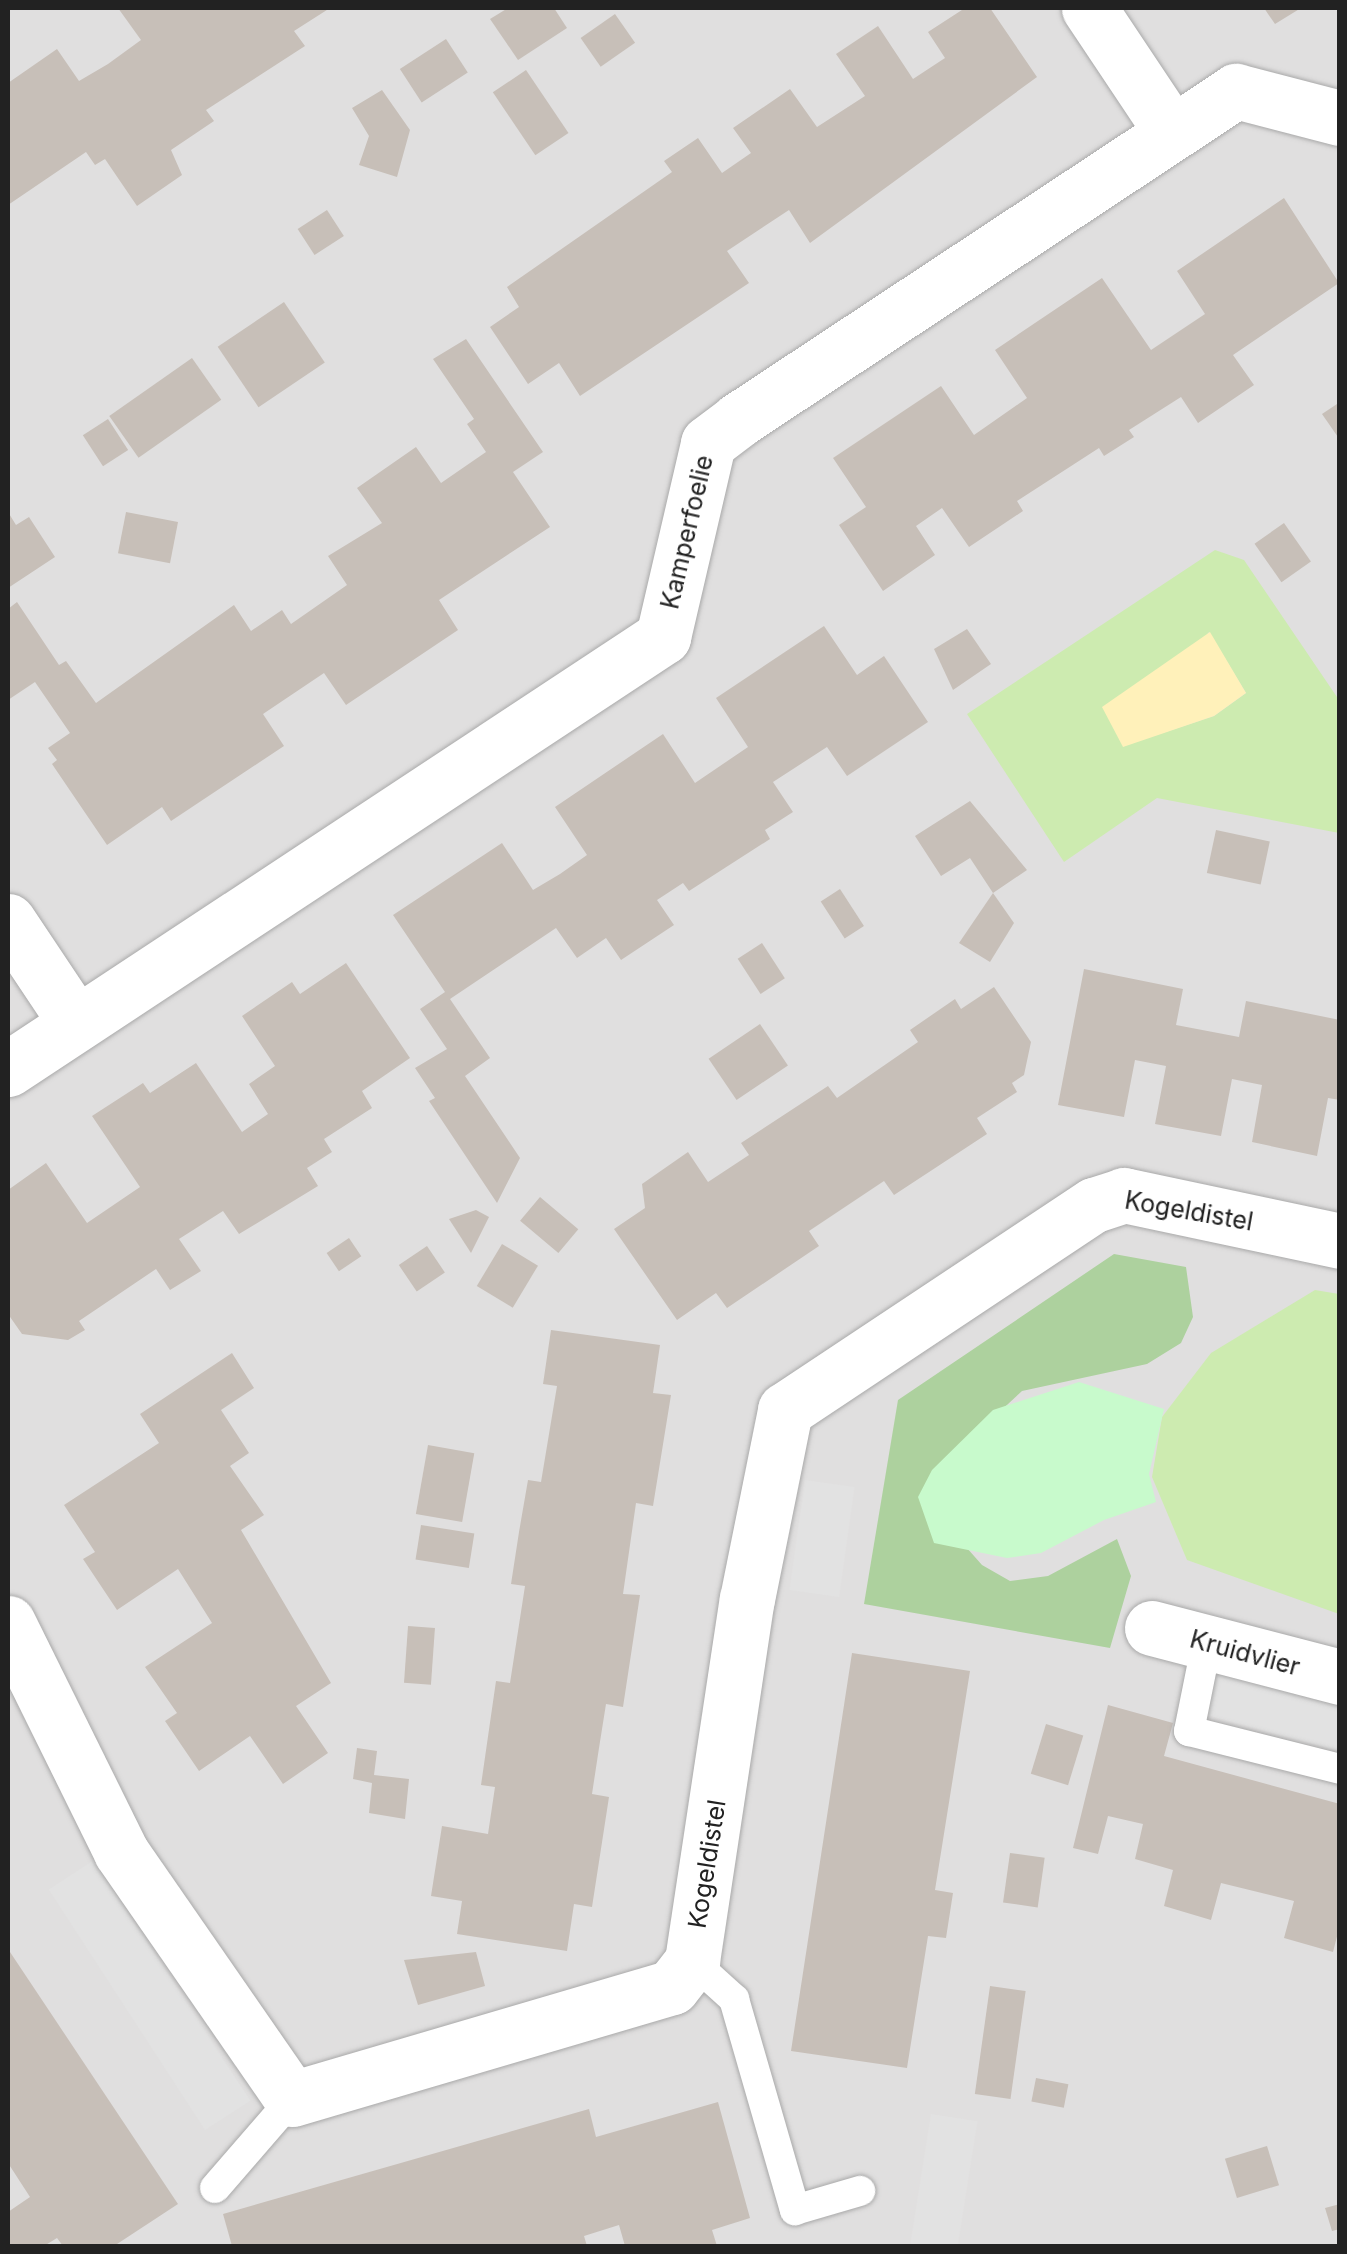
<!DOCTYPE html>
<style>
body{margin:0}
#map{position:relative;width:1347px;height:2254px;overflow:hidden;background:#f2efe9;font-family:Inter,sans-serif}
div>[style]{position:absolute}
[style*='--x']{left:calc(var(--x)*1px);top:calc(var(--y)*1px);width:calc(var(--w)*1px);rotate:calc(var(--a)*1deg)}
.residential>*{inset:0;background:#e0dfdf;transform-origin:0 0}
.grass>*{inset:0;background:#cdebb0}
.forest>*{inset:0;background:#add19e}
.sand>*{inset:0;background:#fff1ba}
.park>*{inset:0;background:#c8facc}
.parking>*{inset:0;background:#e2e2e2;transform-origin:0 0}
.building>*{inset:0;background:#c7bfb8;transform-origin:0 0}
.roads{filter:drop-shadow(0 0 2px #a9a9a9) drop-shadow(0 0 2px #a9a9a9)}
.lane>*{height:30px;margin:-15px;padding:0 15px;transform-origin:15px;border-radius:15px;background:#fff}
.street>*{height:55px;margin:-27.5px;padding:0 27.5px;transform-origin:27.5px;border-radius:27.5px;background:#fff}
span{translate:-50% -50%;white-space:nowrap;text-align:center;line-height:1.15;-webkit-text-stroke:10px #fff;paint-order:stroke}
.street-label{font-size:25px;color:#222}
.frame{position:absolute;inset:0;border:10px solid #222;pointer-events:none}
</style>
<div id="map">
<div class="residential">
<div style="left:8px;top:8px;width:1331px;height:2238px"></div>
</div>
<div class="grass">
<div style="clip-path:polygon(evenodd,1215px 550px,1244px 560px,1339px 700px,1339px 833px,1157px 798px,1064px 862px,967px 714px,1215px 550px,1209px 632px,1246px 693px,1214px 716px,1123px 746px,1209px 632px)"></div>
<div style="clip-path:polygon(1315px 1290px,1339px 1294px,1339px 1614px,1187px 1560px,1152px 1477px,1162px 1417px,1211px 1353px)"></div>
</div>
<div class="forest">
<div style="clip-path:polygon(1114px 1254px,1186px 1267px,1193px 1317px,1181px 1343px,1147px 1364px,1022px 1391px,954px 1454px,951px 1530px,982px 1565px,1010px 1581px,1048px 1576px,1117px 1539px,1131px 1576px,1110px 1648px,864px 1604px,898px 1400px)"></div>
</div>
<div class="sand">
<div style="clip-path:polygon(1210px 632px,1246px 693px,1214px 716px,1123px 747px,1102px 707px)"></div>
</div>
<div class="park">
<div style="clip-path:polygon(1079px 1382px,1164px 1409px,1149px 1474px,1156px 1502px,1104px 1520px,1041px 1553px,1007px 1558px,934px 1543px,918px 1497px,932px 1470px,993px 1410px)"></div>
</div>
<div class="parking">
<div style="left:805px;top:1480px;width:50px;height:111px;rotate:8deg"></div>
<div style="clip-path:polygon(1220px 1665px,1339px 1696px,1339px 1751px,1203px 1714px)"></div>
<div style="left:94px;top:1860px;width:287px;height:54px;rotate:57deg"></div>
<div style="left:931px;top:2114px;width:47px;height:133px;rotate:9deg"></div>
</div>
<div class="building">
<div style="clip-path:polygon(118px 8px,330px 8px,294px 31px,305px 46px,206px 110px,214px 121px,171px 150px,182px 175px,137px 206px,105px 159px,95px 165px,86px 152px,8px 205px,8px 83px,57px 49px,79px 81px,108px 64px,141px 40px)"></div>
<div style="clip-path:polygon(508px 8px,554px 8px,567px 28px,518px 60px,490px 19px)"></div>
<div style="clip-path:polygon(965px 8px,990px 8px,1037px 77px,810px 243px,789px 210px,727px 251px,749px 283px,580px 396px,559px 363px,528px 384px,490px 327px,519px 307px,507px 287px,672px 172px,664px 161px,698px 138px,722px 173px,751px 153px,733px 128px,790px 89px,817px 127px,865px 96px,836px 54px,878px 26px,913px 79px,945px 58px,928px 32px)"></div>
<div style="clip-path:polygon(1264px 8px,1301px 8px,1275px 24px)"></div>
<div style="left:615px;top:14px;width:35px;height:42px;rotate:55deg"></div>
<div style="left:446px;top:39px;width:40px;height:55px;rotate:57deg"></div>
<div style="left:526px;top:70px;width:76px;height:40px;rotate:56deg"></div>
<div style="clip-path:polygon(382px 90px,410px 130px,397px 177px,359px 165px,369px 136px,352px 108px)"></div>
<div style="clip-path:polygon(1284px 198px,1339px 283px,1233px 355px,1254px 385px,1198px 423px,1181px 397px,1129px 430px,1134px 437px,1104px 456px,1099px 448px,1017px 501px,1023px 511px,969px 547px,942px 508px,916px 526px,935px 555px,883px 591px,839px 525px,866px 507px,833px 458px,941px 386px,974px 435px,1027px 398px,995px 350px,1102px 278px,1151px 350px,1205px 314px,1177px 271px)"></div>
<div style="left:327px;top:210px;width:31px;height:35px;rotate:57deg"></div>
<div style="left:284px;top:302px;width:73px;height:80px;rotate:56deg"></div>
<div style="clip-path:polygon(466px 339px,543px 452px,513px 472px,550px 527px,439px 600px,458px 630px,346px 705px,324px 673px,263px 714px,284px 746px,171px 821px,162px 807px,107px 845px,52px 764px,57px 760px,48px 748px,70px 733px,35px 682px,8px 700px,8px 609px,17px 602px,59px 665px,66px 661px,96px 703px,234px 605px,251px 631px,282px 610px,291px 624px,347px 585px,328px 556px,382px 523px,357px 488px,416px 447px,441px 483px,486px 452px,467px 424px,474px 419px,433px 359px)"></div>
<div style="left:192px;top:358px;width:51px;height:101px;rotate:55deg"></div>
<div style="clip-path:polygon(1340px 402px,1340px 440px,1322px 414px)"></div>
<div style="left:108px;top:419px;width:37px;height:30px;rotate:57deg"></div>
<div style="clip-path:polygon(8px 512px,16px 525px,29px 517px,55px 557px,8px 588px)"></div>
<div style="left:126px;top:512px;width:53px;height:42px;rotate:11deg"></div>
<div style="left:1284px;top:523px;width:47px;height:36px;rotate:55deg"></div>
<div style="clip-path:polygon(824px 626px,857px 675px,884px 656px,928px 722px,847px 776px,827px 747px,773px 782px,793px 812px,765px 830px,770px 839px,689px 891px,683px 883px,657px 900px,674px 925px,621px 960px,606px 938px,577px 958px,556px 928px,450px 999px,490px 1058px,465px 1076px,520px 1158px,497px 1203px,429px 1101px,435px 1098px,415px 1068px,447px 1049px,420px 1009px,445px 992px,393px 915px,502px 843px,533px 890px,560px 874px,587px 855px,555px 807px,663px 734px,695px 783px,748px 747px,716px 698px)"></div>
<div style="clip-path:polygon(967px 629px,991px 664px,953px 690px,934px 649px)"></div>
<div style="clip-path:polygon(970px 801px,1027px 870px,993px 893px,970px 858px,941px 876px,915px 836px)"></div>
<div style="left:1216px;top:830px;width:55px;height:44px;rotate:12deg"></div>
<div style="left:840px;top:889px;width:44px;height:23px;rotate:57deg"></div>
<div style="clip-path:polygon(993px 893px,1014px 923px,990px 962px,959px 943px)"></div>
<div style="left:762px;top:943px;width:42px;height:29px;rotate:57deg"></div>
<div style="clip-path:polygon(346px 963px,410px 1058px,362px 1091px,372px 1108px,324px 1139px,332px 1152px,307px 1168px,318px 1186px,239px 1234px,223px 1211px,179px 1239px,201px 1271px,170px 1290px,156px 1269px,79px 1321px,85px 1330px,68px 1340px,22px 1334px,8px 1314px,8px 1190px,46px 1163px,87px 1223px,140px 1187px,92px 1116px,143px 1083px,150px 1093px,196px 1063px,242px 1132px,268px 1114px,249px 1084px,275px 1066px,242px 1016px,292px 982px,300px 994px)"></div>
<div style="clip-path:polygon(1084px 969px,1183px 989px,1176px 1025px,1239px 1037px,1246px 1001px,1340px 1020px,1340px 1100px,1328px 1098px,1317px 1156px,1252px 1142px,1262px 1085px,1232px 1079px,1221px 1136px,1155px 1124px,1166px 1066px,1135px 1060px,1124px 1117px,1058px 1105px)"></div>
<div style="clip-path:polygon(994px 987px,1031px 1042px,1024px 1075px,1012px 1083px,1017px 1092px,977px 1118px,987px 1134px,894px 1195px,884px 1181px,809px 1231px,819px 1246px,727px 1308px,716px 1293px,677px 1320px,614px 1229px,645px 1208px,642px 1184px,688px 1152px,708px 1182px,749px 1155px,741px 1143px,828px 1086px,837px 1098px,918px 1042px,910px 1030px,955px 999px,961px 1009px)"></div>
<div style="left:760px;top:1024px;width:50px;height:62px;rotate:56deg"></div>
<div style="left:540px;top:1197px;width:50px;height:31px;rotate:40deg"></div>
<div style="clip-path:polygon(476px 1210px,489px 1217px,471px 1253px,449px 1219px)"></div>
<div style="left:349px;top:1238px;width:22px;height:27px;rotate:56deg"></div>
<div style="left:502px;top:1244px;width:42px;height:49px;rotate:31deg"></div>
<div style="left:427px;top:1246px;width:32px;height:34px;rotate:56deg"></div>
<div style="clip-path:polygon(551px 1330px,660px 1345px,653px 1393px,671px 1395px,653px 1506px,636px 1503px,623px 1594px,640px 1595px,623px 1707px,606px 1704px,599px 1748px,592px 1794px,609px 1797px,592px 1907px,574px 1904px,567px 1951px,457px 1934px,462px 1901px,431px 1896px,442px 1826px,488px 1834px,495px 1787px,481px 1785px,496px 1681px,510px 1683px,525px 1586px,511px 1584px,519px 1532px,528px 1480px,541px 1482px,557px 1386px,543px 1384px)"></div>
<div style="clip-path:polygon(232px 1353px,254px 1388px,221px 1410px,249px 1453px,230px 1466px,264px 1515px,241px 1530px,331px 1683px,296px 1706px,328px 1753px,283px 1784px,250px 1736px,199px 1771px,165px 1721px,177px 1713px,145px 1667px,212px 1623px,178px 1569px,117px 1610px,83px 1559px,95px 1552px,64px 1505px,159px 1443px,140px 1414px)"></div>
<div style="left:428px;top:1445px;width:47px;height:70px;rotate:10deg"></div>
<div style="left:421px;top:1525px;width:54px;height:35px;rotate:9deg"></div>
<div style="left:408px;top:1626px;width:27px;height:57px;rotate:4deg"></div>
<div style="clip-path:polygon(852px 1653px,970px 1671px,935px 1890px,953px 1893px,946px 1938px,928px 1936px,907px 2068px,791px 2051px)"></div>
<div style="clip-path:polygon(1108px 1705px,1173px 1723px,1164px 1756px,1340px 1804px,1340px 1925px,1333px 1952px,1284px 1938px,1294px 1901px,1221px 1883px,1211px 1920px,1164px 1906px,1173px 1870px,1135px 1859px,1143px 1824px,1108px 1816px,1098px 1854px,1073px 1848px)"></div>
<div style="left:1046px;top:1724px;width:39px;height:52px;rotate:17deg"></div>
<div style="clip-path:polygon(357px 1748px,377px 1751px,374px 1775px,409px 1779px,405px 1819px,369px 1813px,372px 1783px,353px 1779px)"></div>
<div style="left:1010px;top:1853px;width:35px;height:50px;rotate:8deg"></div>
<div style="clip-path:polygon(8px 1949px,178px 2204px,114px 2246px,63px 2246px,57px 2238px,44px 2246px,8px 2246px,8px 2212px,30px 2197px,8px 2163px)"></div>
<div style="clip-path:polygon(476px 1952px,485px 1986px,418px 2005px,404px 1960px)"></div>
<div style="left:990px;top:1986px;width:36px;height:109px;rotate:8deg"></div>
<div style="left:1036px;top:2078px;width:33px;height:24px;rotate:11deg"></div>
<div style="clip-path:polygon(718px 2102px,750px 2218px,712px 2230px,717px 2246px,625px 2246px,619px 2225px,584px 2236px,587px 2246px,232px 2246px,223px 2214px,589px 2109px,596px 2137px)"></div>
<div style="left:1267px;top:2146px;width:41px;height:44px;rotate:73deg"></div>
<div style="clip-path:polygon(1340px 2204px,1340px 2229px,1332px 2231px,1325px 2208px)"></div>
</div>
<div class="roads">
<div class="lane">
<div style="--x:1207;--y:1642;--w:91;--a:101.4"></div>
<div style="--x:1189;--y:1731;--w:156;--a:14.1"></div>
<div style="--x:692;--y:1961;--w:57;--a:42.1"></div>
<div style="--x:734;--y:1999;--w:220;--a:73.9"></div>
<div style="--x:795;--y:2210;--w:68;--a:-16.3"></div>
<div style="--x:215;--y:2188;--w:118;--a:-49.1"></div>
</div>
<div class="street">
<div style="--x:1089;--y:8;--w:148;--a:56.3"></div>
<div style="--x:8;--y:921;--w:123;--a:56.3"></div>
<div style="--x:8;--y:1069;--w:785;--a:-33.41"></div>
<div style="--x:663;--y:637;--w:199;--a:-76.9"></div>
<div style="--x:708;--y:443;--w:38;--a:-37"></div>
<div style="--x:738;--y:420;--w:597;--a:-33.45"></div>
<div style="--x:1236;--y:91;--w:107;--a:14.6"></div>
<div style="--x:8;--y:1623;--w:255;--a:63.7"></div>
<div style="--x:121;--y:1852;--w:300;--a:55.3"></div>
<div style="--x:292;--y:2099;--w:396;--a:-16.4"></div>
<div style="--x:672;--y:1987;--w:33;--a:-52"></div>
<div style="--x:692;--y:1961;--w:366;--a:-81.4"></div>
<div style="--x:747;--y:1599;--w:193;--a:-78.6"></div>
<div style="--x:785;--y:1410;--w:371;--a:-33.6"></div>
<div style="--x:1094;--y:1205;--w:32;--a:-18"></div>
<div style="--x:1124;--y:1195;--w:221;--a:12"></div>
<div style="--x:1152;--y:1628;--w:194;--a:14.6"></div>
</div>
</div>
<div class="street-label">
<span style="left:687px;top:532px;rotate:-77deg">Kamperfoelie</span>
<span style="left:1189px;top:1211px;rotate:10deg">Kogeldistel</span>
<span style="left:1245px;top:1653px;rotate:15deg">Kruidvlier</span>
<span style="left:707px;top:1864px;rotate:-81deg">Kogeldistel</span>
</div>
<div class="frame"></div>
</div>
